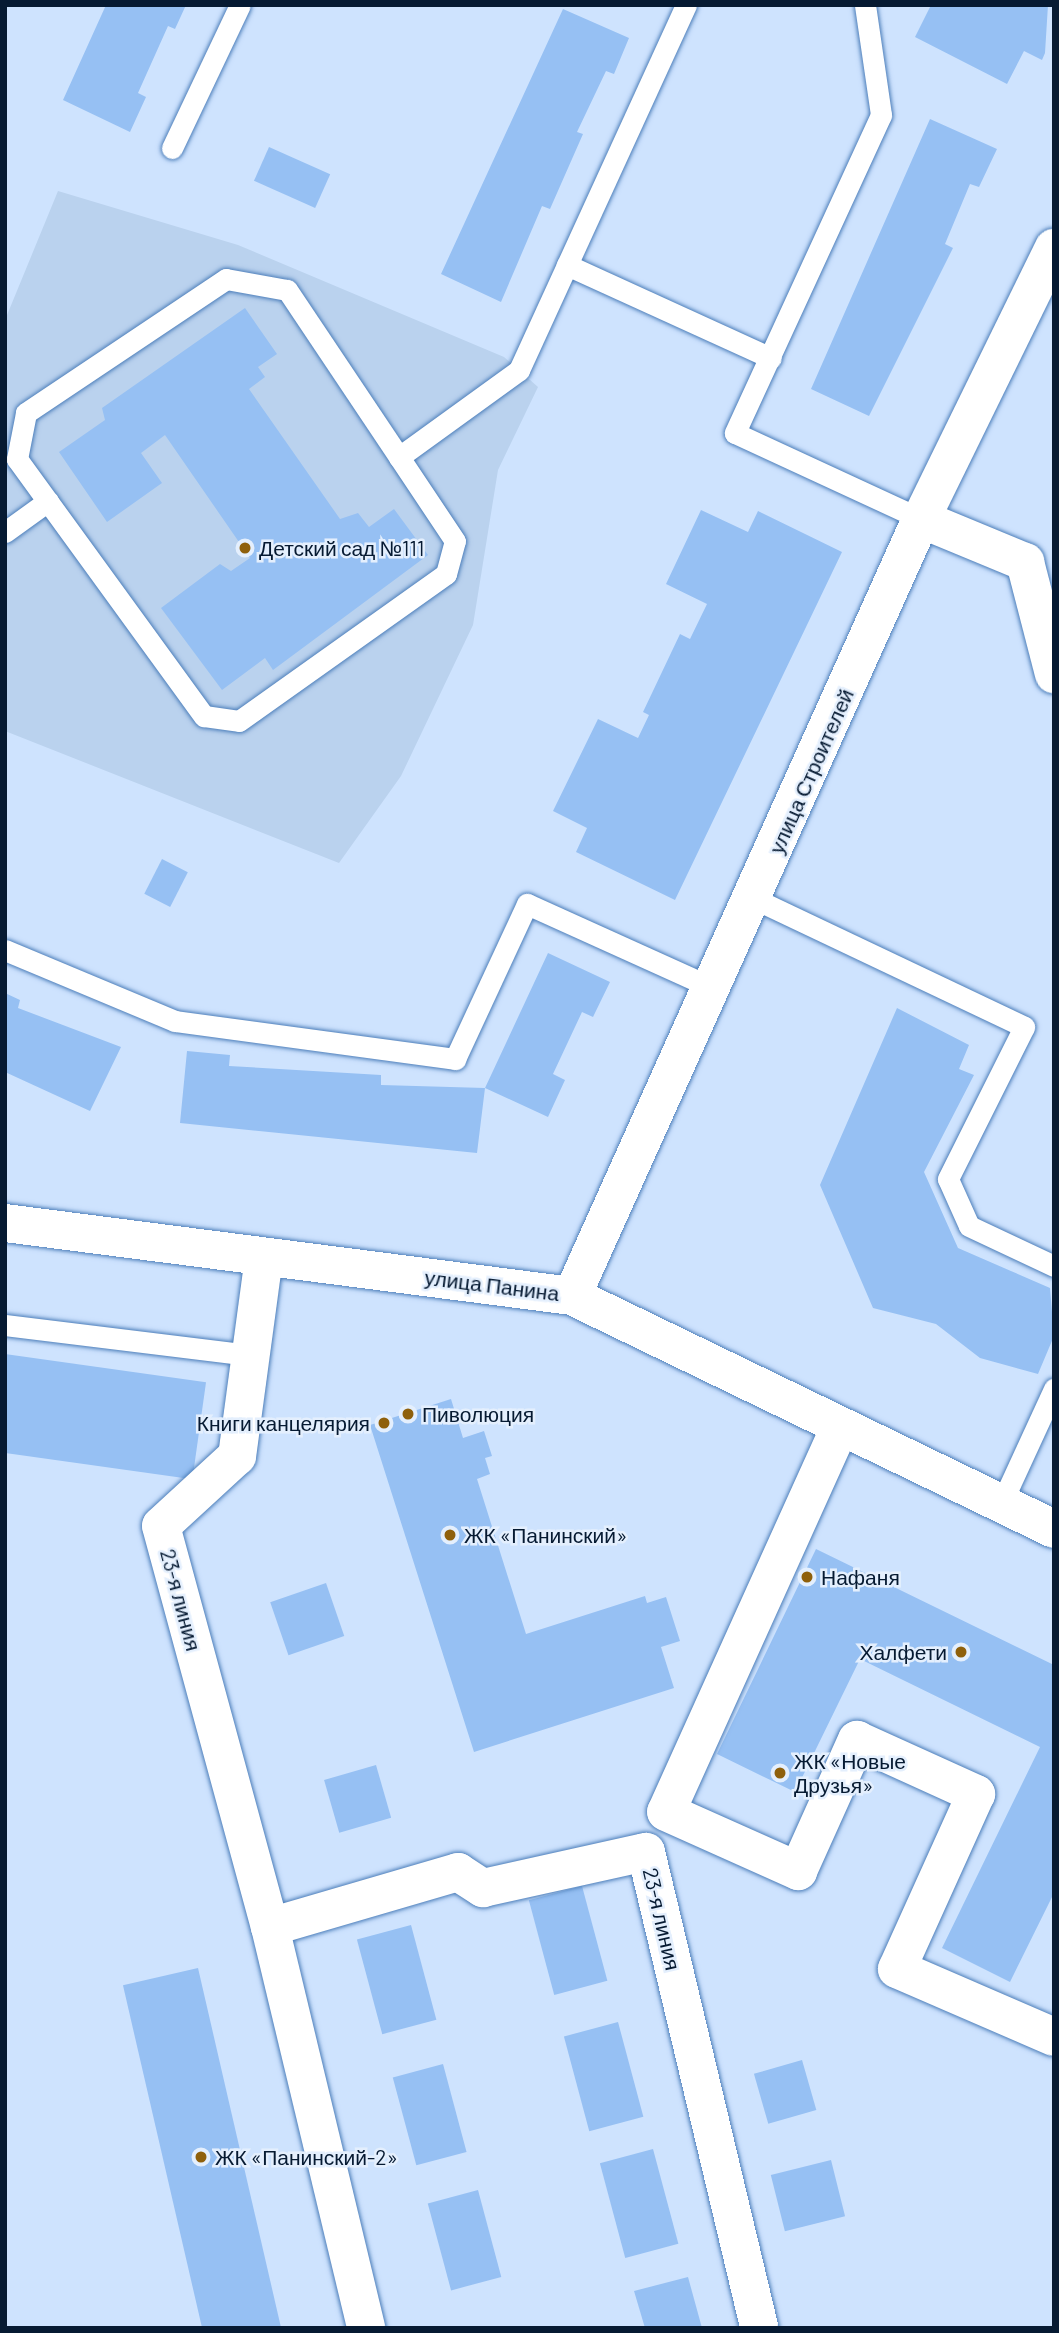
<!DOCTYPE html>
<meta charset="utf-8">
<style>
body{margin:0}
#map{position:relative;width:1059px;height:2333px;overflow:hidden;background:#cee3fe;font-family:Barlow,sans-serif}
div>[style]{position:absolute}
[style*='--x']{left:calc(var(--x)*1px);top:calc(var(--y)*1px);width:calc(var(--w)*1px);rotate:calc(var(--a)*1deg)}
.built>*{inset:0;background:#bad2ee}
.building>*{inset:0;background:#96c0f3;transform-origin:0 0}
.roads{filter:drop-shadow(0 0 2px #4c7eba) drop-shadow(0 0 2px #4c7eba)}
.service>*{height:21px;margin:-10.5px;padding:0 10.5px;transform-origin:10.5px;border-radius:10.5px;background:#fff}
.minor>*{height:38px;margin:-19px;padding:0 19px;transform-origin:19px;border-radius:19px;background:#fff}
.tertiary>*{height:38px;margin:-19px;padding:0 19px;transform-origin:19px;border-radius:19px;background:#fff}
.dots>*{width:19px;height:19px;translate:-50% -50%;box-sizing:border-box;border:4px solid #e4effd;border-radius:50%}
span{translate:-50% -50%;white-space:nowrap;text-align:center;line-height:1.15;-webkit-text-stroke:5px #e4effd;paint-order:stroke}
.poi-label{font-size:21px;color:#061a32}
.left{translate:0 -50%;text-align:left}
.right{translate:-100% -50%;text-align:right}
.street-label{font-size:21px;color:#061a32}
.frame{position:absolute;inset:0;border:7px solid #061a32;pointer-events:none}
</style>
<div id="map">
<div class="built">
<div style="clip-path:polygon(58px 191px,238px 245px,504px 357px,538px 387px,498px 470px,473px 625px,401px 776px,339px 863px,5px 731px,5px 320px)"></div>
</div>
<div class="building">
<div style="clip-path:polygon(106px 5px,186px 5px,175px 29px,168px 26px,138px 93px,146px 97px,130px 132px,63px 100px)"></div>
<div style="clip-path:polygon(931px 5px,1048px 5px,1045px 53px,1042px 60px,1024px 51px,1007px 84px,915px 37px)"></div>
<div style="clip-path:polygon(563px 9px,629px 38px,614px 74px,606px 71px,577px 132px,583px 134px,550px 209px,542px 206px,501px 302px,441px 274px)"></div>
<div style="clip-path:polygon(930px 119px,997px 149px,979px 187px,970px 184px,945px 244px,953px 248px,869px 416px,811px 389px)"></div>
<div style="left:269px;top:147px;width:67px;height:37px;rotate:24deg"></div>
<div style="clip-path:polygon(245px 308px,277px 354px,258px 367px,265px 377px,249px 389px,340px 519px,358px 513px,369px 527px,394px 509px,428px 555px,273px 670px,265px 658px,222px 690px,161px 608px,220px 564px,231px 571px,250px 558px,165px 435px,141px 453px,162px 483px,107px 522px,59px 452px,105px 420px,102px 408px)"></div>
<div style="clip-path:polygon(701px 510px,748px 532px,758px 511px,842px 552px,675px 900px,576px 852px,587px 828px,553px 811px,598px 719px,638px 738px,649px 715px,643px 712px,680px 634px,690px 639px,707px 604px,666px 584px)"></div>
<div style="left:162px;top:859px;width:29px;height:39px;rotate:27deg"></div>
<div style="clip-path:polygon(548px 953px,610px 982px,593px 1017px,582px 1012px,553px 1074px,565px 1080px,548px 1117px,485px 1088px)"></div>
<div style="clip-path:polygon(5px 993px,20px 1000px,18px 1008px,121px 1047px,90px 1111px,5px 1072px)"></div>
<div style="clip-path:polygon(897px 1008px,969px 1045px,959px 1069px,974px 1075px,924px 1172px,958px 1248px,1050px 1288px,1054px 1336px,1038px 1374px,980px 1358px,936px 1324px,873px 1308px,820px 1185px)"></div>
<div style="clip-path:polygon(187px 1051px,230px 1055px,229px 1066px,381px 1075px,381px 1085px,485px 1088px,477px 1153px,180px 1123px)"></div>
<div style="left:5px;top:1354px;width:203px;height:98px;rotate:8deg"></div>
<div style="clip-path:polygon(451px 1399px,463px 1438px,484px 1431px,492px 1456px,485px 1458px,490px 1474px,477px 1479px,526px 1634px,645px 1596px,647px 1603px,666px 1597px,680px 1641px,661px 1647px,674px 1688px,474px 1752px,370px 1425px)"></div>
<div style="clip-path:polygon(816px 1549px,1054px 1665px,1054px 1893px,1010px 1982px,942px 1948px,1040px 1747px,860px 1659px,795px 1792px,717px 1754px)"></div>
<div style="left:326px;top:1583px;width:56px;height:59px;rotate:71deg"></div>
<div style="left:376px;top:1765px;width:55px;height:54px;rotate:74deg"></div>
<div style="left:582px;top:1886px;width:98px;height:55px;rotate:75deg"></div>
<div style="left:411px;top:1925px;width:98px;height:56px;rotate:75deg"></div>
<div style="left:198px;top:1968px;width:369px;height:77px;rotate:77deg"></div>
<div style="left:618px;top:2022px;width:98px;height:56px;rotate:75deg"></div>
<div style="left:802px;top:2060px;width:52px;height:50px;rotate:74deg"></div>
<div style="left:443px;top:2064px;width:91px;height:52px;rotate:75deg"></div>
<div style="left:653px;top:2149px;width:98px;height:55px;rotate:75deg"></div>
<div style="left:831px;top:2160px;width:58px;height:62px;rotate:76deg"></div>
<div style="left:478px;top:2190px;width:90px;height:52px;rotate:75deg"></div>
<div style="clip-path:polygon(688px 2277px,702px 2328px,645px 2328px,634px 2291px)"></div>
</div>
<div class="roads">
<div class="service">
<div style="--x:686;--y:5;--w:286;--a:114.6"></div>
<div style="--x:567;--y:265;--w:224;--a:24.5"></div>
<div style="--x:865;--y:5;--w:111;--a:81.7"></div>
<div style="--x:881;--y:115;--w:350;--a:114.7"></div>
<div style="--x:735;--y:433;--w:205;--a:24.8"></div>
<div style="--x:172;--y:148;--w:158;--a:-64.6"></div>
<div style="--x:399;--y:457;--w:201;--a:-123.8"></div>
<div style="--x:287;--y:290;--w:62;--a:-169.8"></div>
<div style="--x:226;--y:279;--w:241;--a:146.2"></div>
<div style="--x:26;--y:413;--w:47;--a:101.1"></div>
<div style="--x:17;--y:459;--w:318;--a:54"></div>
<div style="--x:204;--y:716;--w:35;--a:8"></div>
<div style="--x:239;--y:721;--w:254;--a:-35.4"></div>
<div style="--x:446;--y:574;--w:34;--a:-75"></div>
<div style="--x:455;--y:541;--w:101;--a:-123.7"></div>
<div style="--x:399;--y:457;--w:148;--a:-35.9"></div>
<div style="--x:519;--y:370;--w:115;--a:-65.4"></div>
<div style="--x:5;--y:532;--w:53;--a:-35.8"></div>
<div style="--x:755;--y:899;--w:298;--a:25.4"></div>
<div style="--x:1024;--y:1027;--w:170;--a:116.6"></div>
<div style="--x:948;--y:1179;--w:51;--a:65.9"></div>
<div style="--x:969;--y:1226;--w:94;--a:25.2"></div>
<div style="--x:5;--y:950;--w:184;--a:22.7"></div>
<div style="--x:175;--y:1021;--w:283;--a:7.7"></div>
<div style="--x:455;--y:1059;--w:171;--a:-65.1"></div>
<div style="--x:527;--y:904;--w:206;--a:24.3"></div>
<div style="--x:5;--y:1325;--w:246;--a:7"></div>
<div style="--x:1001;--y:1504;--w:127;--a:-65.3"></div>
</div>
<div class="minor">
<div style="--x:921;--y:519;--w:113;--a:22.5"></div>
<div style="--x:1025;--y:562;--w:116;--a:75.5"></div>
<div style="--x:264;--y:1257;--w:201;--a:97.7"></div>
<div style="--x:237;--y:1456;--w:103;--a:137.4"></div>
<div style="--x:161;--y:1526;--w:416;--a:74.8"></div>
<div style="--x:270;--y:1927;--w:412;--a:76.5"></div>
<div style="--x:572;--y:1296;--w:852;--a:-65.81"></div>
<div style="--x:921;--y:519;--w:302;--a:-63.9"></div>
<div style="--x:840;--y:1427;--w:422;--a:114.3"></div>
<div style="--x:666;--y:1812;--w:145;--a:24.1"></div>
<div style="--x:798;--y:1871;--w:144;--a:-65.8"></div>
<div style="--x:857;--y:1740;--w:131;--a:24.4"></div>
<div style="--x:976;--y:1794;--w:192;--a:114.3"></div>
<div style="--x:897;--y:1969;--w:171;--a:23.4"></div>
<div style="--x:270;--y:1927;--w:196;--a:-16.3"></div>
<div style="--x:458;--y:1872;--w:30;--a:33"></div>
<div style="--x:483;--y:1888;--w:167;--a:-12.5"></div>
<div style="--x:646;--y:1852;--w:489;--a:76.6"></div>
</div>
<div class="tertiary">
<div style="--x:5;--y:1223;--w:572;--a:7.34"></div>
<div style="--x:572;--y:1296;--w:535;--a:25.8"></div>
</div>
</div>
<div class="dots">
<div style="left:245px;top:548px;background:#8f600b"></div>
<div style="left:408px;top:1414px;background:#8f600b"></div>
<div style="left:384px;top:1423px;background:#8f600b"></div>
<div style="left:450px;top:1535px;background:#8f600b"></div>
<div style="left:807px;top:1577px;background:#8f600b"></div>
<div style="left:961px;top:1652px;background:#8f600b"></div>
<div style="left:780px;top:1773px;background:#8f600b"></div>
<div style="left:201px;top:2157px;background:#8f600b"></div>
</div>
<div class="poi-label">
<span class="left" style="left:259px;top:548px">Детский сад №111</span>
<span class="left" style="left:422px;top:1414px">Пиволюция</span>
<span class="right" style="left:370px;top:1423px">Книги канцелярия</span>
<span class="left" style="left:464px;top:1535px">ЖК «Панинский»</span>
<span class="left" style="left:821px;top:1577px">Нафаня</span>
<span class="right" style="left:947px;top:1652px">Халфети</span>
<span class="left" style="left:794px;top:1773px">ЖК «Новые<br>Друзья»</span>
<span class="left" style="left:215px;top:2157px">ЖК «Панинский-2»</span>
</div>
<div class="street-label">
<span style="left:811px;top:771px;rotate:-66deg">улица Строителей</span>
<span style="left:492px;top:1285px;rotate:7deg">улица Панина</span>
<span style="left:181px;top:1600px;rotate:75deg">23-я линия</span>
<span style="left:662px;top:1919px;rotate:77deg">23-я линия</span>
</div>
<div class="frame"></div>
</div>
